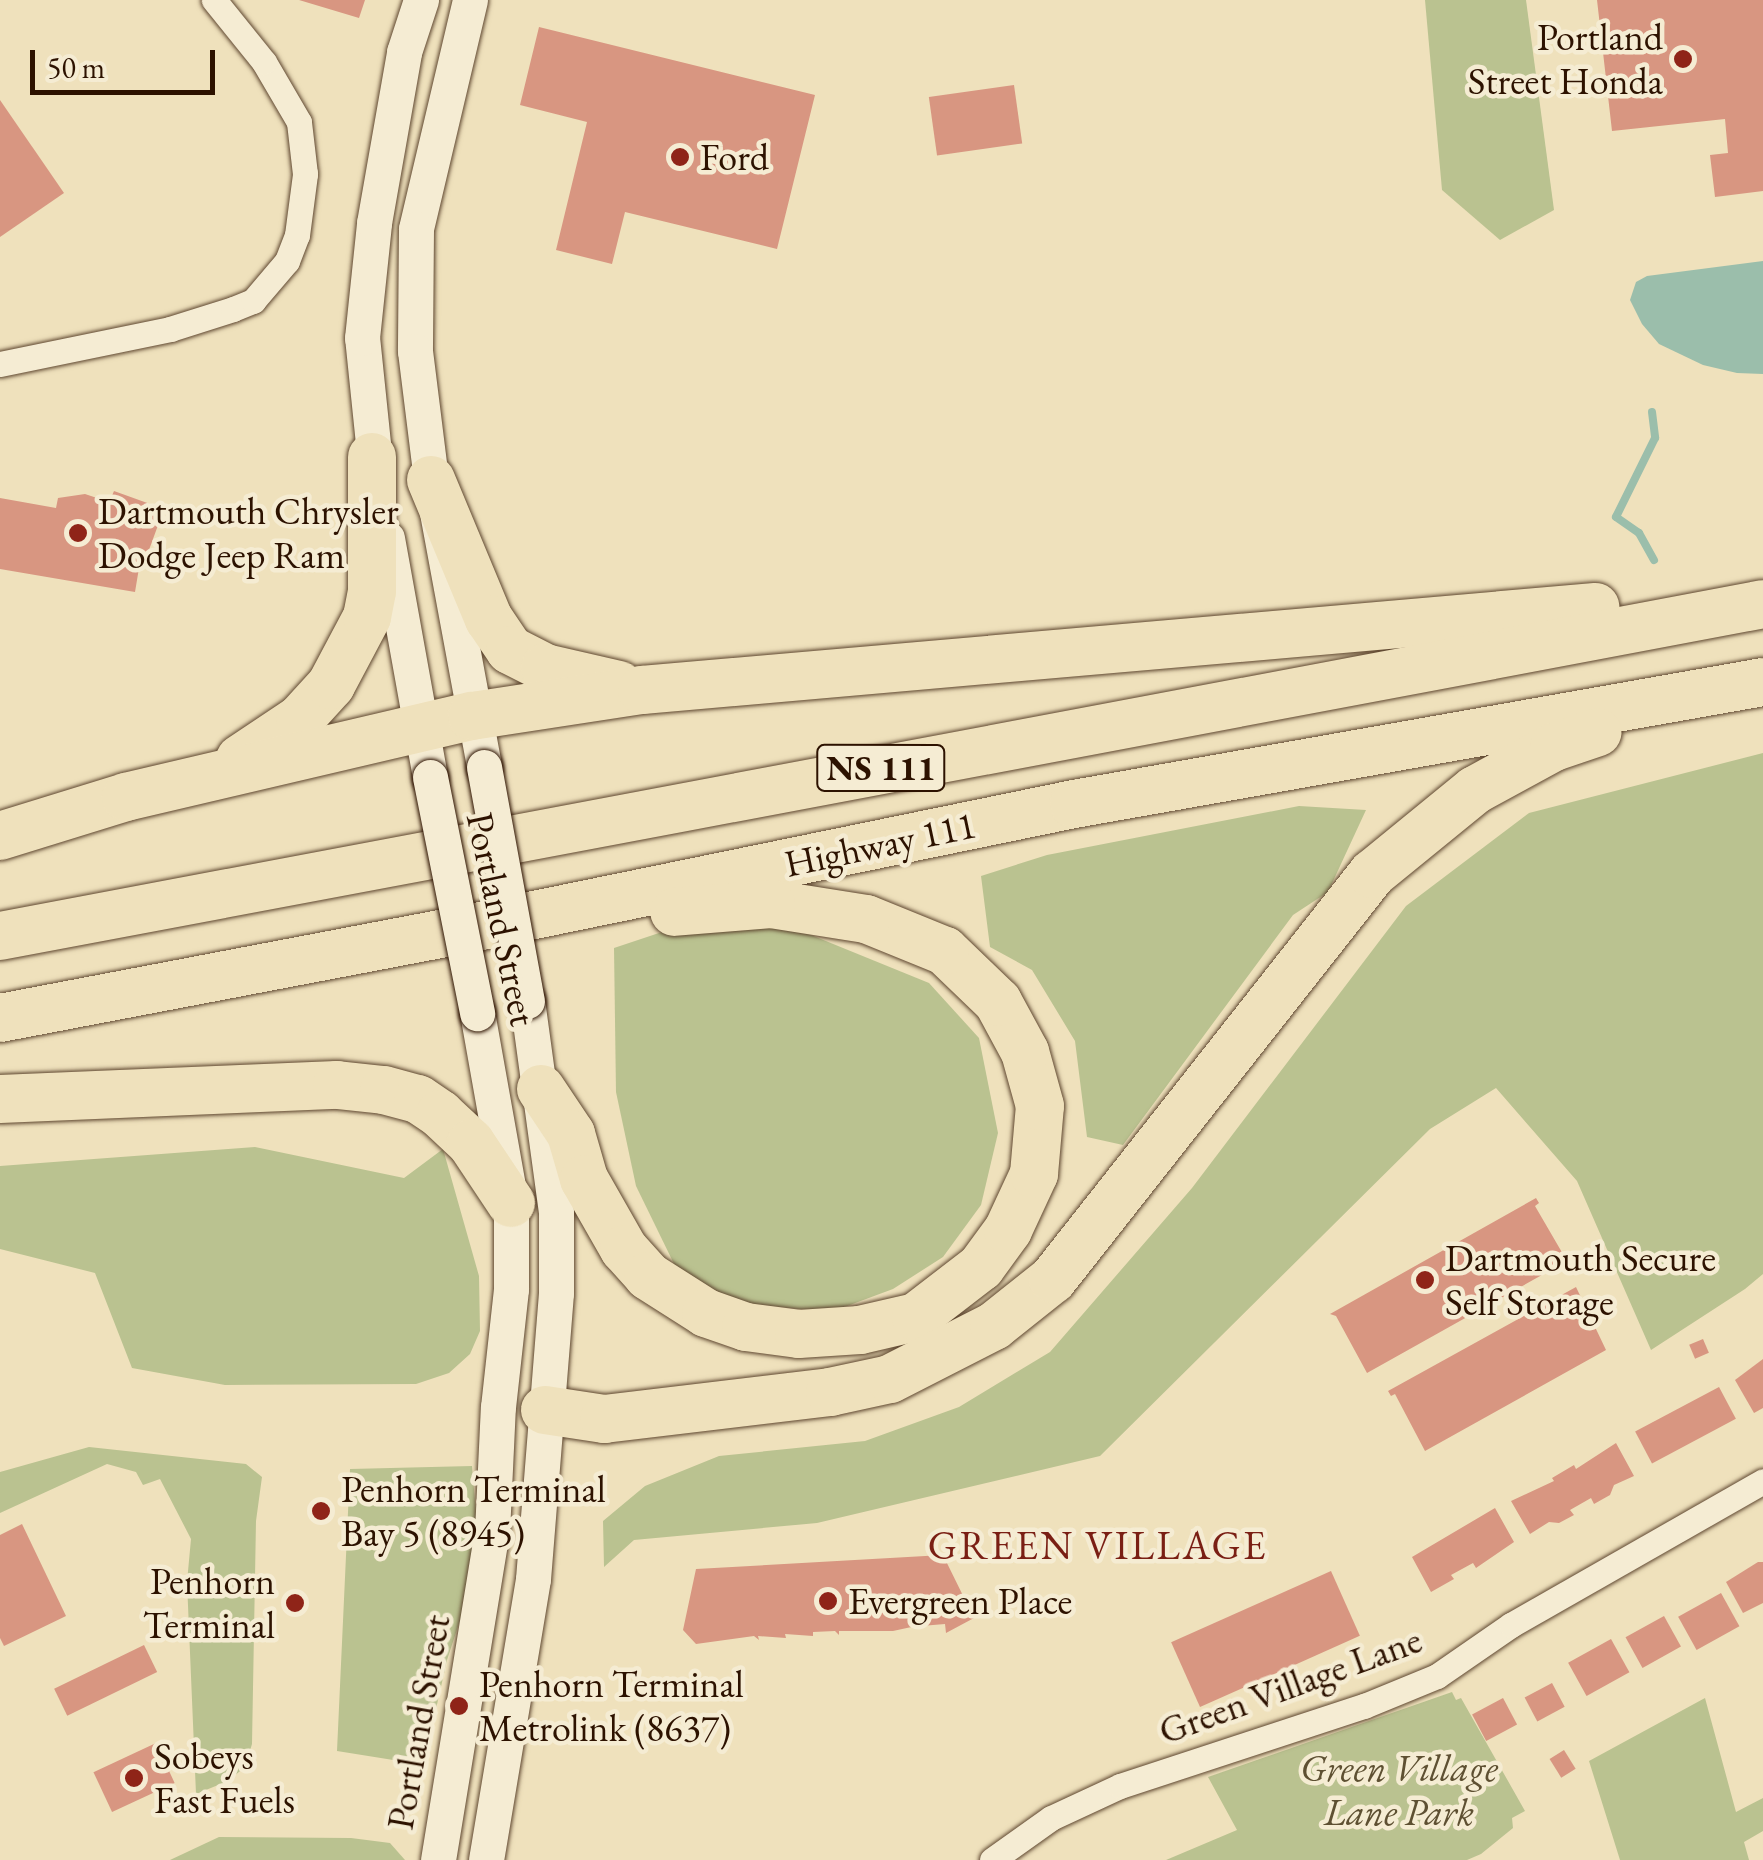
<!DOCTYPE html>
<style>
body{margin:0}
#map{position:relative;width:1763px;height:1860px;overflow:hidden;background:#efe1bc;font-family:"EB Garamond",serif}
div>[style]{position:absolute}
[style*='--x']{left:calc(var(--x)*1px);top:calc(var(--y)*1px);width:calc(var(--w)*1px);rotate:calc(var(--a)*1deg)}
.green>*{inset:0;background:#bac290}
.water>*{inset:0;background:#9bbeab}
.stream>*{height:8px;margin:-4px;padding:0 4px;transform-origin:4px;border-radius:4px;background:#9bbeab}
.building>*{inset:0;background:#d89681;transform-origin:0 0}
.roads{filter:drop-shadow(0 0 2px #5e462f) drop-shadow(0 0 2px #5e462f)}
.street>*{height:25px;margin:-12.5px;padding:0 12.5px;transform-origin:12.5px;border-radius:12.5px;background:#f5ecd3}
.secondary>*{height:35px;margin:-17.5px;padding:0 17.5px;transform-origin:17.5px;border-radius:17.5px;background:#f5ecd3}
.highway>*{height:48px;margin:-24px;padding:0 24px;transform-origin:24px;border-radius:24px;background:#efe1bc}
.bridges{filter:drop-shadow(0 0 2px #2d1200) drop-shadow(0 0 2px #2d1200)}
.secondary-bridge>*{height:35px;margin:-17.5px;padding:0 17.5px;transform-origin:17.5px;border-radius:17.5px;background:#f5ecd3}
.dots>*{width:28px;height:28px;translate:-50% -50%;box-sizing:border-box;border:5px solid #f5ecd3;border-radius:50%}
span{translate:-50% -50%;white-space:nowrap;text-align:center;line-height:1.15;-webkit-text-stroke:9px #f5ecd3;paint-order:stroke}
.shield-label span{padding:2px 8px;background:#f5ecd3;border:2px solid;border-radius:8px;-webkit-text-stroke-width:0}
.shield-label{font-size:35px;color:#2d1200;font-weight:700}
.poi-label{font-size:38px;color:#2d1200}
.right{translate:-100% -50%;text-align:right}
.left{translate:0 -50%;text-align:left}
.street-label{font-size:38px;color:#2d1200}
.park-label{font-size:38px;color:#5e5032;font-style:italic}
.neighbourhood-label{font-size:40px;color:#7a1f14;letter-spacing:2.5px}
.scale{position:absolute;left:30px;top:50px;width:185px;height:45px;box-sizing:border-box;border:5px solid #2d1200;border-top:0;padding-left:12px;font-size:30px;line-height:35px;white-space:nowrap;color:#2d1200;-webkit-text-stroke:8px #f5ecd3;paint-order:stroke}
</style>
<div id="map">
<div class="green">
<div style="clip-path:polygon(1425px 0,1526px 0,1554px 210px,1500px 240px,1442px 190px)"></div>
<div style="clip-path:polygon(1763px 753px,1763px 1274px,1745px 1289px,1651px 1350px,1577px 1181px,1496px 1088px,1430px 1129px,1100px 1456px,817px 1523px,634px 1540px,604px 1567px,603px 1521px,645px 1486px,719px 1456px,865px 1441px,959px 1407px,1050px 1352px,1192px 1188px,1406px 906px,1529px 813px)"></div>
<div style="clip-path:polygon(1299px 806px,1366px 810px,1328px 892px,1293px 915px,1123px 1145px,1087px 1137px,1075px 1041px,1032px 970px,990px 947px,981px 876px,1047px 855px)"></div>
<div style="clip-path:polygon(740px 906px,929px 983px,979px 1038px,998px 1133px,981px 1205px,943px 1257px,893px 1289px,831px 1312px,747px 1304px,698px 1288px,676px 1268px,636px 1186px,616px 1092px,614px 948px)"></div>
<div style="clip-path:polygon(255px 1147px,404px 1178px,443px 1149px,479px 1276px,480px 1331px,470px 1354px,449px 1373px,416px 1384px,225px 1385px,132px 1368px,95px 1273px,0 1249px,0 1166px)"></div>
<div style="clip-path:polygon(89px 1447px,246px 1464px,262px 1477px,256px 1521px,252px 1744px,245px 1767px,228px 1781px,196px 1794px,187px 1582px,191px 1539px,160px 1479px,143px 1485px,136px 1472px,107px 1464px,0 1513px,0 1472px)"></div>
<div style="clip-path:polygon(472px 1466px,476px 1513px,467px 1599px,447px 1660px,425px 1758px,412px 1763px,337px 1751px,350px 1469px)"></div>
<div style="clip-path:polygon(1452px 1692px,1456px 1700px,1461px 1698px,1525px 1811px,1512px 1818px,1513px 1828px,1481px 1854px,1467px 1860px,1166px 1860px,1237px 1830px,1208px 1777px)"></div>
<div style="clip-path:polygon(1705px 1698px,1736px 1812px,1763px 1798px,1763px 1831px,1744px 1842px,1749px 1860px,1620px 1860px,1589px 1761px)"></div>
<div style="clip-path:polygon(219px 1837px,351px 1838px,390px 1843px,405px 1860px,170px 1860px)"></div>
</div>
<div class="water">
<div style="clip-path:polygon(1763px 261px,1763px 374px,1737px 373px,1703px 365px,1659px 344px,1642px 324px,1630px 300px,1636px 282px,1647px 276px)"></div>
</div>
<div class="stream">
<div style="--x:1652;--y:412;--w:26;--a:83"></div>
<div style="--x:1655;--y:438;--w:88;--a:116.3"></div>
<div style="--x:1616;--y:517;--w:28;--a:35"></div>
<div style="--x:1639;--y:533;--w:31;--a:61"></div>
</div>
<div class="building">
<div style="clip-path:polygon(299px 0,365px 0,359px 18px)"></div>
<div style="clip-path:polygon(1597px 0,1763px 0,1763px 191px,1715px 197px,1710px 155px,1728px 153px,1725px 119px,1612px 131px)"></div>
<div style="clip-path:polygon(539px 27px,815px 95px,777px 249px,625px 212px,612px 264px,556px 250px,587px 122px,520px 105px)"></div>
<div style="left:1014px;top:85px;width:59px;height:86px;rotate:82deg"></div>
<div style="clip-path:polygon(0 100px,64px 193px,0 237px)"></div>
<div style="clip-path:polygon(114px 491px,164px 509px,146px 558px,141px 556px,135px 592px,0 569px,0 498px,56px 508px,58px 498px,85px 494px,103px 500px,104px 496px,111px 498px)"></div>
<div style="clip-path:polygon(1536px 1198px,1539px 1203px,1535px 1206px,1567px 1261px,1367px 1373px,1336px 1316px,1330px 1314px)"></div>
<div style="clip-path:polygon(1576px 1287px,1606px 1350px,1425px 1451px,1395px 1394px,1391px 1396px,1388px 1391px)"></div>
<div style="left:1703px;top:1339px;width:15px;height:15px;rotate:67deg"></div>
<div style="clip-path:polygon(1763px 1359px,1763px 1408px,1754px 1413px,1735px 1380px)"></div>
<div style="left:1719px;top:1387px;width:36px;height:95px;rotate:62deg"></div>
<div style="clip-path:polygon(1616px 1443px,1634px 1476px,1614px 1485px,1610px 1495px,1594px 1504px,1591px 1498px,1570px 1510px,1574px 1515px,1559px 1523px,1549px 1522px,1530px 1534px,1511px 1501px,1554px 1481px,1552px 1478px,1574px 1465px,1576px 1469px)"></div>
<div style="clip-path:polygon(1495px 1508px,1514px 1542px,1476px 1568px,1473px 1563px,1451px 1575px,1454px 1579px,1431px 1592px,1412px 1557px)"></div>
<div style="clip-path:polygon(22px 1524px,66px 1616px,4px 1646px,0 1638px,0 1535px)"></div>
<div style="clip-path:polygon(943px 1555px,974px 1618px,946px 1633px,945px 1624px,921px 1626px,921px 1629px,916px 1626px,893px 1631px,839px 1631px,839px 1635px,835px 1631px,813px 1632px,813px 1636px,785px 1634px,786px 1638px,758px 1636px,759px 1640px,754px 1636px,696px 1644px,683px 1630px,696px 1569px)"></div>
<div style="clip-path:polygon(1758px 1562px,1763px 1562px,1763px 1603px,1743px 1613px,1726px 1582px)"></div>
<div style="left:1331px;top:1571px;width:71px;height:175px;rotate:66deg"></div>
<div style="left:1721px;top:1593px;width:38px;height:49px;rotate:61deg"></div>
<div style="left:1664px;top:1616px;width:35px;height:44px;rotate:61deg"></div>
<div style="left:1611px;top:1639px;width:38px;height:49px;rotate:61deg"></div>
<div style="left:144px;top:1645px;width:30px;height:100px;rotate:64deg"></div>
<div style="left:1552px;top:1683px;width:27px;height:31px;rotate:62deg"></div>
<div style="left:1503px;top:1698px;width:30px;height:35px;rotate:62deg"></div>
<div style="left:156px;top:1743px;width:44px;height:69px;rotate:65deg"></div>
<div style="left:1564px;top:1750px;width:22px;height:17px;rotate:58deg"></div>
</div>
<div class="roads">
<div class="street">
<div style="--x:0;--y:364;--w:174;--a:-11.6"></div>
<div style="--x:170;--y:329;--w:66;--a:-17.6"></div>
<div style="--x:233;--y:309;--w:22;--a:-22"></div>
<div style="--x:253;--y:301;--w:52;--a:-49.6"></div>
<div style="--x:287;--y:261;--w:28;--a:-69"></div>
<div style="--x:297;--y:235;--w:62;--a:-82.5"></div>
<div style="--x:305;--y:174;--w:52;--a:-96.6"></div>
<div style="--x:299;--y:122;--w:69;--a:-120.3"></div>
<div style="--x:264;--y:62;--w:80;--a:-128.9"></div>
<div style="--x:992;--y:1860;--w:72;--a:-35.4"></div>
<div style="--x:1051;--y:1818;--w:76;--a:-24.9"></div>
<div style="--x:1120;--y:1786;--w:257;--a:-18.2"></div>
<div style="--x:1364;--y:1706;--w:79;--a:-22.3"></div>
<div style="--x:1437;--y:1676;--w:90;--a:-34.6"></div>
<div style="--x:1511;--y:1625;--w:290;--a:-29.7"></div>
</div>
<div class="secondary">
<div style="--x:470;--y:0;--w:235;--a:103.3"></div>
<div style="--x:416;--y:229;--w:122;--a:90.5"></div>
<div style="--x:415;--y:351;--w:130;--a:82.9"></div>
<div style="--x:431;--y:480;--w:292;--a:79.5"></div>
<div style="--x:377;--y:482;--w:145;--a:-95.9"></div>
<div style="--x:362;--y:338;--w:116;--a:-84"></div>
<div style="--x:374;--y:223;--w:174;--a:-80"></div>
<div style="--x:404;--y:52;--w:55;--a:-71.9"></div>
<div style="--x:387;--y:538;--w:243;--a:79.8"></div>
<div style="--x:438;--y:1860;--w:332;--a:-80.7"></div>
<div style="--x:492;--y:1532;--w:125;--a:-87.3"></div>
<div style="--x:498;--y:1407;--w:119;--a:-83.7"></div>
<div style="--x:511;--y:1289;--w:86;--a:-90"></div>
<div style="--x:511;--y:1203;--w:193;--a:-100.1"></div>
<div style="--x:486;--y:1860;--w:285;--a:-80.5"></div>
<div style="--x:533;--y:1579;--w:287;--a:-85.4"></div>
<div style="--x:556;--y:1293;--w:81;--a:-90"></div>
<div style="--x:556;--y:1212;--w:213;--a:-97.8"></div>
</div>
<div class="highway">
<div style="--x:431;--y:480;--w:151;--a:67.4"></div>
<div style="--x:489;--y:619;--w:37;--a:56"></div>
<div style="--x:510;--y:650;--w:39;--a:27"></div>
<div style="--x:545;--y:668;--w:76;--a:12.9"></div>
<div style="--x:240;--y:759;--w:72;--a:-33.7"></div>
<div style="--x:300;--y:719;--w:46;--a:-47.6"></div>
<div style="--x:331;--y:685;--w:77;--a:-62.1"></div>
<div style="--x:367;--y:617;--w:26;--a:-79"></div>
<div style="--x:372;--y:591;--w:134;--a:-90"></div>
<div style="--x:0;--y:836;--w:132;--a:-17.2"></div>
<div style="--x:126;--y:797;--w:355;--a:-13.2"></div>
<div style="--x:472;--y:716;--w:172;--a:-8.7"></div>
<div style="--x:642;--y:690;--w:957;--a:-4.98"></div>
<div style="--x:0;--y:936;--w:1794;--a:-10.66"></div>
<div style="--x:0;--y:1018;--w:485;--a:-10.8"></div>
<div style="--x:476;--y:927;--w:611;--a:-11.62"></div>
<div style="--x:1074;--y:804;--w:700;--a:-10.04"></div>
<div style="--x:541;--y:1089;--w:54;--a:56.3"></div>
<div style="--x:571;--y:1134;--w:47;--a:73.9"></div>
<div style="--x:584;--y:1179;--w:81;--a:60.3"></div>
<div style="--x:624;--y:1249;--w:36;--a:48"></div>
<div style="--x:648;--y:1276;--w:69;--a:32.5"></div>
<div style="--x:706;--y:1313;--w:42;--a:19.3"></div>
<div style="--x:746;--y:1327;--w:53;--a:7.5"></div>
<div style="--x:799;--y:1334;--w:61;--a:-3.8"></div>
<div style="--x:860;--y:1330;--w:57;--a:-13.1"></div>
<div style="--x:916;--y:1317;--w:82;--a:-37.6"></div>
<div style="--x:981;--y:1267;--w:46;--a:-53.9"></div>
<div style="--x:1008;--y:1230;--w:62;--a:-65.1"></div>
<div style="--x:1034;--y:1174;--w:68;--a:-85"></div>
<div style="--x:1040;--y:1106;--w:56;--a:-105.5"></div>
<div style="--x:1025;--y:1052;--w:57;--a:-118.4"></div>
<div style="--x:998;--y:1002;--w:74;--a:-136.1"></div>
<div style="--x:945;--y:951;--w:85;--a:-157.9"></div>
<div style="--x:866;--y:919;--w:96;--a:-171"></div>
<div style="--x:771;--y:904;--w:97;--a:175.3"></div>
<div style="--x:0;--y:1099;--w:337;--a:-2.4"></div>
<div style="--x:337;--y:1085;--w:47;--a:6.1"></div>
<div style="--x:384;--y:1090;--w:35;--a:15"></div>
<div style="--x:418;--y:1099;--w:27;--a:34"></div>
<div style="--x:440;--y:1114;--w:42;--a:43.1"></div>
<div style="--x:471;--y:1143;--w:72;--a:56.3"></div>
<div style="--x:545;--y:1410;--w:60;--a:8.7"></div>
<div style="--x:604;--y:1419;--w:228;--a:-6.8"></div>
<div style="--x:830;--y:1392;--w:61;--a:-12.2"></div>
<div style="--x:890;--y:1379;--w:117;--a:-27"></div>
<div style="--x:994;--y:1326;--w:75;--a:-38.5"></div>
<div style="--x:1053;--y:1279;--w:516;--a:-51.77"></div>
<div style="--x:1372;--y:874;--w:133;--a:-39.2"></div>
<div style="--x:1475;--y:790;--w:90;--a:-28.6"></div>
<div style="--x:1554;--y:747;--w:46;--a:-18.8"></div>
</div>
</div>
<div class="bridges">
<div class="secondary-bridge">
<div style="--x:484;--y:767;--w:238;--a:79.6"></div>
<div style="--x:430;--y:777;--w:241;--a:78.7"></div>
</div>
</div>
<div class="dots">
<div style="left:1683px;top:59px;background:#8f2418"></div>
<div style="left:680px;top:157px;background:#8f2418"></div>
<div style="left:78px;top:533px;background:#8f2418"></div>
<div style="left:1425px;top:1280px;background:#8f2418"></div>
<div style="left:321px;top:1511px;background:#8f2418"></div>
<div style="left:828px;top:1601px;background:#8f2418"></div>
<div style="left:295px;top:1603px;background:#8f2418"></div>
<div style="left:459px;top:1706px;background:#8f2418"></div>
<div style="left:134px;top:1778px;background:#8f2418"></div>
</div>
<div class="shield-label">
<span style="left:881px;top:768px">NS 111</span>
</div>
<div class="poi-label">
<span class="right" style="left:1663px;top:59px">Portland<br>Street Honda</span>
<span class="left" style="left:700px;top:157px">Ford</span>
<span class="left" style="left:98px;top:533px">Dartmouth Chrysler<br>Dodge Jeep Ram</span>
<span class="left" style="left:1445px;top:1280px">Dartmouth Secure<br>Self Storage</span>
<span class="left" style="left:341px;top:1511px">Penhorn Terminal<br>Bay 5 (8945)</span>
<span class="right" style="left:275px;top:1603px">Penhorn<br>Terminal</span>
<span class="left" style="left:848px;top:1601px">Evergreen Place</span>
<span class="left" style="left:479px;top:1706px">Penhorn Terminal<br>Metrolink (8637)</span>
<span class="left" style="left:154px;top:1778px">Sobeys<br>Fast Fuels</span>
</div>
<div class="street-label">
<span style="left:880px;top:844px;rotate:-12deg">Highway 111</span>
<span style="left:502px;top:919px;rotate:78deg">Portland Street</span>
<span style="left:1290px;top:1685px;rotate:-20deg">Green Village Lane</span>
<span style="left:418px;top:1722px;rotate:-80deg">Portland Street</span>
</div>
<div class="park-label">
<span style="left:1399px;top:1790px">Green Village<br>Lane Park</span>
</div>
<div class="neighbourhood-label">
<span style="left:1098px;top:1545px">GREEN VILLAGE</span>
</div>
<div class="scale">50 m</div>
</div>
